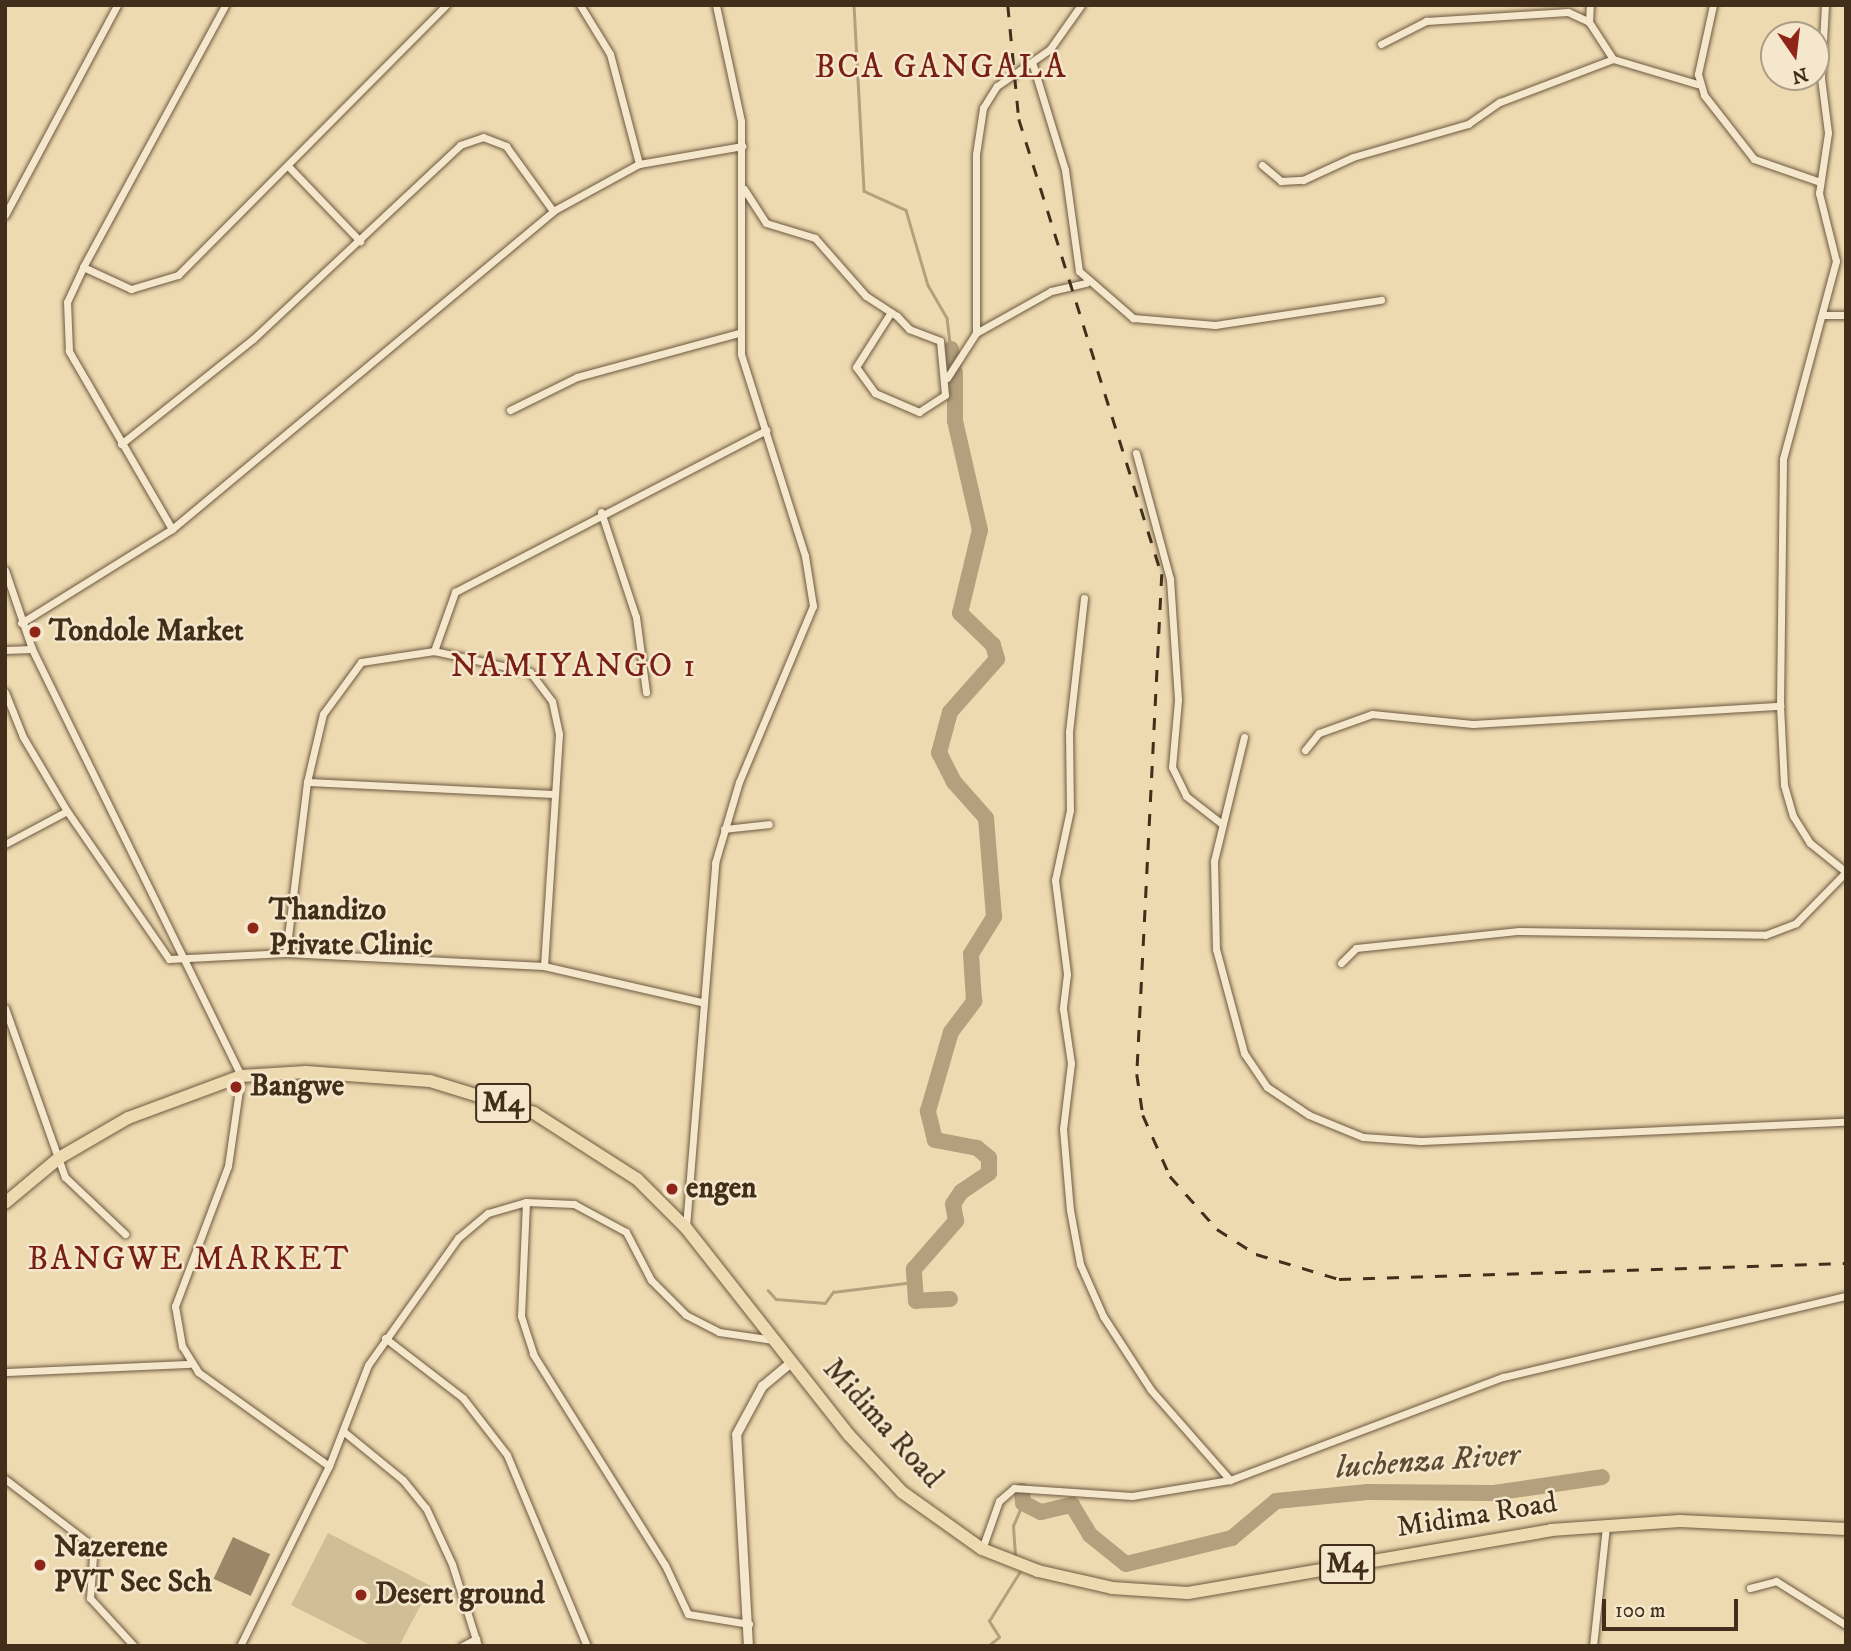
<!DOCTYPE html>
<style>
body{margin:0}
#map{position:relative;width:1851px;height:1651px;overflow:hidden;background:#eedab0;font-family:"IM FELL DW Pica",serif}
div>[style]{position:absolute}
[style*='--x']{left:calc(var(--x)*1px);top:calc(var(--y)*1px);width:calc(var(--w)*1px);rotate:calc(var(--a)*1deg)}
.green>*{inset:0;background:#d1bd96}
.stream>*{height:2.5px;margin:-1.25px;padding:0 1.25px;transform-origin:1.25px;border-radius:1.25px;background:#b4a07d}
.river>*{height:16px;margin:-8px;padding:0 8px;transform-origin:8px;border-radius:8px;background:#b4a07d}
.building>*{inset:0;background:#9b8768;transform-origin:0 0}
.roads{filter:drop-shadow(0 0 2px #6d5940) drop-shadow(0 0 2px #6d5940)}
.minor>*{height:7px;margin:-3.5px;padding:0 3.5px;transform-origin:3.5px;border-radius:3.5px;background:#f4e7cc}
.tertiary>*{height:9px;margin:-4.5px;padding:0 4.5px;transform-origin:4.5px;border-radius:4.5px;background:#f4e7cc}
.primary>*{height:12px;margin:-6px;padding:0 6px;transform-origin:6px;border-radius:6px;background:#eedab0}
.rail>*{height:2.5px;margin-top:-1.25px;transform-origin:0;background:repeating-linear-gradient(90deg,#422e1a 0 12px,transparent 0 24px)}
.dots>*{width:19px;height:19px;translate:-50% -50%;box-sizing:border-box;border:4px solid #f4e7cc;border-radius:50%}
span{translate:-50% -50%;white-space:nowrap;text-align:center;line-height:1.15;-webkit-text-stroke:5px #f4e7cc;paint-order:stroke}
.shield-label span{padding:2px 5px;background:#f4e7cc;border:2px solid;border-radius:5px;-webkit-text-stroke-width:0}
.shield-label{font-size:28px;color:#422e1a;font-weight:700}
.poi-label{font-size:30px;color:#422e1a;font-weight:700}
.left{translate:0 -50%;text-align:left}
.street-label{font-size:30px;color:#422e1a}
.water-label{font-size:32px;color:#5e4a33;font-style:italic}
.quarter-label{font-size:33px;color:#7a1f14;letter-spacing:2px}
.frame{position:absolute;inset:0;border:7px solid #422e1a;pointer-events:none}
.north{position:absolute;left:1760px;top:21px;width:70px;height:70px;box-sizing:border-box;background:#f4e7cc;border:2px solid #ad9d85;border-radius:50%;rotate:166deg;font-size:19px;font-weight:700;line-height:28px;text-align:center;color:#422e1a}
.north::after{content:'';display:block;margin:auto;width:24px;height:32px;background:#8f2418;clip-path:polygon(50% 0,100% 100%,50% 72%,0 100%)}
.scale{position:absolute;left:1602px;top:1599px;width:136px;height:32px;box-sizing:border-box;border:4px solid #422e1a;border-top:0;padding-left:9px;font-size:21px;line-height:24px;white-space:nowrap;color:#422e1a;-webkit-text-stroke:5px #f4e7cc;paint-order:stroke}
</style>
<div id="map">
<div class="green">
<div style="clip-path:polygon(328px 1533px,431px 1586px,399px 1646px,372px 1646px,291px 1605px)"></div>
</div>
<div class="stream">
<div style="--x:854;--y:5;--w:186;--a:86.9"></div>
<div style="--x:864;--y:191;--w:46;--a:24.3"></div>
<div style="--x:906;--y:210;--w:78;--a:73.7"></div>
<div style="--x:928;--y:285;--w:38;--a:60"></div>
<div style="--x:947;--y:318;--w:31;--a:83"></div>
<div style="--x:768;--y:1290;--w:12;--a:48"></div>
<div style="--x:776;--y:1299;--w:49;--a:4.7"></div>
<div style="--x:825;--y:1303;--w:14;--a:-54"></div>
<div style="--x:833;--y:1292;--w:81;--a:-7.1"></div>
<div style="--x:1015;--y:1555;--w:29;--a:-94"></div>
<div style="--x:1013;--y:1526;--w:25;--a:-67"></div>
<div style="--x:988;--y:1646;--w:14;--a:-39"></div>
<div style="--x:999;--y:1637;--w:19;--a:-122"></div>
<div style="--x:989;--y:1621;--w:57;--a:-58"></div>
</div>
<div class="river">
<div style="--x:951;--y:349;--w:15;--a:79"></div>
<div style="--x:950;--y:1299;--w:34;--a:177"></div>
<div style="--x:916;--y:1301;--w:32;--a:-94"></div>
<div style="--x:914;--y:1269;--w:64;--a:-48.8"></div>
<div style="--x:956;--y:1221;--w:17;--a:-100"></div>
<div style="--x:953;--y:1204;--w:14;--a:-56"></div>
<div style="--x:961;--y:1192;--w:34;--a:-34"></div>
<div style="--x:989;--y:1173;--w:15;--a:-90"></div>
<div style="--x:989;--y:1158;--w:16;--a:-140"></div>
<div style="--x:977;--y:1148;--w:43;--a:-169.2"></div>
<div style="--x:935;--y:1140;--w:30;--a:-104"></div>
<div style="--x:928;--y:1111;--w:82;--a:-73.8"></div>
<div style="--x:951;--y:1032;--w:39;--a:-53"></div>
<div style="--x:974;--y:1001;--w:47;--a:-93.7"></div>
<div style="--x:971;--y:954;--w:44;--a:-58.1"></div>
<div style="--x:994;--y:917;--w:99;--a:-94.6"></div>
<div style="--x:986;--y:818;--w:48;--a:-131.6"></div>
<div style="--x:954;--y:782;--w:33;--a:-117"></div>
<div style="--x:939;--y:753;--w:42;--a:-75"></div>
<div style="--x:950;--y:712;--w:71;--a:-48.4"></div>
<div style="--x:997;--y:659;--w:15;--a:-106"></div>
<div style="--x:993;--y:645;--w:46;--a:-135.9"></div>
<div style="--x:960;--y:613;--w:85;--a:-76.5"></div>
<div style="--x:980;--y:530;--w:112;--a:-102.9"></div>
<div style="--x:955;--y:421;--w:48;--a:-90"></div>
<div style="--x:1022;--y:1491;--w:12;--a:85"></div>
<div style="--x:1023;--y:1503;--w:20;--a:27"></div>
<div style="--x:1041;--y:1512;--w:32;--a:-13"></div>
<div style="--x:1072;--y:1505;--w:35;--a:59"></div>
<div style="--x:1090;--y:1535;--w:46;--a:38.9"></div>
<div style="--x:1126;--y:1564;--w:109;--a:-13.8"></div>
<div style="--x:1232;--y:1538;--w:57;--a:-40.1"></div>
<div style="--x:1276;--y:1501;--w:92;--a:-5.6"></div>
<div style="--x:1368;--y:1492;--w:126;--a:0.5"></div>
<div style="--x:1494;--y:1493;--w:109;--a:-8.4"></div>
</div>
<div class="building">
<div style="left:233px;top:1537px;width:41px;height:46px;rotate:25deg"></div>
</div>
<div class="roads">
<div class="minor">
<div style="--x:580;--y:5;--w:57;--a:58.5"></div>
<div style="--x:610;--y:54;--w:114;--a:75.2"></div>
<div style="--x:1713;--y:5;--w:71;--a:102.3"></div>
<div style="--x:1698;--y:74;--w:22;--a:74"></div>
<div style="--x:1704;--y:95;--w:81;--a:52"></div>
<div style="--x:1754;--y:159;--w:70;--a:19.2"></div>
<div style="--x:1825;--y:5;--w:73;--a:93.1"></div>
<div style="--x:1821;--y:78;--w:55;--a:82.7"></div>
<div style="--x:1828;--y:133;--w:61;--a:98.5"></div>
<div style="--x:1819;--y:193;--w:70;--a:76"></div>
<div style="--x:1836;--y:261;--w:205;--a:105"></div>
<div style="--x:1783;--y:459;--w:247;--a:90.7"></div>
<div style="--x:1780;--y:706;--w:79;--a:87.1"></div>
<div style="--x:1784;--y:785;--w:32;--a:74"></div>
<div style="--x:1793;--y:816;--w:32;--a:58"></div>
<div style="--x:1810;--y:843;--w:46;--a:38.9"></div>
<div style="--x:1589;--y:22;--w:17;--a:-87"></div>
<div style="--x:1381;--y:44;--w:51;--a:-27.1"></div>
<div style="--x:1426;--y:21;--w:142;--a:-3.6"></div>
<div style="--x:1568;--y:12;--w:23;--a:25"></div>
<div style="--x:1589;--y:22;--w:44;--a:57"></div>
<div style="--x:1032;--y:62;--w:113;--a:73"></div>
<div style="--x:1065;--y:170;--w:102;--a:82.1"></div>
<div style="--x:1079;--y:271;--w:72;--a:41"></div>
<div style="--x:1133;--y:318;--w:82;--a:4.9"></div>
<div style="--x:1215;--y:325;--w:168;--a:-8.6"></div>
<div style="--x:1262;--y:165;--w:25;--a:40"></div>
<div style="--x:1281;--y:181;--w:22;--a:-3"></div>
<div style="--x:1303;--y:180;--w:55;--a:-24.7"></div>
<div style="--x:1353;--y:157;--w:120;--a:-16"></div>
<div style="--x:1468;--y:124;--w:39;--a:-35"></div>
<div style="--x:1500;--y:102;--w:121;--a:-20.8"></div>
<div style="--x:1613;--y:59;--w:88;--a:16.6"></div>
<div style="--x:289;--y:167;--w:103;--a:46.2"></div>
<div style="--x:744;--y:189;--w:40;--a:57.1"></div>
<div style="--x:766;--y:223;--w:51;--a:17"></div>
<div style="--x:815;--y:238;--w:77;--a:48.7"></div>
<div style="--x:866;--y:296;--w:37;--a:33"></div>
<div style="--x:897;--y:316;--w:18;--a:47"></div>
<div style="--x:909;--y:329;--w:33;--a:21"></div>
<div style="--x:940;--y:341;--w:54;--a:84.7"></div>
<div style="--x:945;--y:395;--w:31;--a:147"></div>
<div style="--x:919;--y:412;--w:48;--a:-156.6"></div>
<div style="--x:875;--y:393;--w:32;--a:-126"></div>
<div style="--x:856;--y:367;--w:65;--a:-57.5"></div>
<div style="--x:5;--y:215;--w:238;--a:-61.9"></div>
<div style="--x:83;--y:267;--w:298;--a:-61.5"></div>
<div style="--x:1823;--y:315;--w:23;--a:0"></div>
<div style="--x:976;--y:333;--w:86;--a:-29.2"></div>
<div style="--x:1051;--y:291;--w:36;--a:-13"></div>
<div style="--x:947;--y:378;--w:54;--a:-57.2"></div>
<div style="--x:976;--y:333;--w:179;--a:-90"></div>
<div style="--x:976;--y:154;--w:47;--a:-81.3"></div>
<div style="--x:983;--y:108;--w:26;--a:-58"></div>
<div style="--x:997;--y:86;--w:65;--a:-34.9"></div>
<div style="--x:1050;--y:49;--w:54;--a:-54.8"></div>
<div style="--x:510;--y:410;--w:75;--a:-26.2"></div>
<div style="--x:577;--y:377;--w:168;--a:-15.2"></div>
<div style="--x:121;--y:444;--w:169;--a:-38.5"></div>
<div style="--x:253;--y:339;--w:284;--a:-43.1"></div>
<div style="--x:460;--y:145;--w:24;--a:-19"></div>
<div style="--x:483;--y:137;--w:25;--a:21"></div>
<div style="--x:506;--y:146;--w:80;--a:54.1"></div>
<div style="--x:1136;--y:453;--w:131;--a:74.9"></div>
<div style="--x:1170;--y:579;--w:121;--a:86.2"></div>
<div style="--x:1178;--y:700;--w:67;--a:95.1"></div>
<div style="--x:1172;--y:767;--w:32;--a:64"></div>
<div style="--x:1186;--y:796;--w:46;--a:37.9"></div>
<div style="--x:601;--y:512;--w:111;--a:71.6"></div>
<div style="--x:636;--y:617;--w:76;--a:82.4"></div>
<div style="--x:172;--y:529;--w:206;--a:-120.1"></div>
<div style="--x:69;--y:351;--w:49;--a:-92.3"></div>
<div style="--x:67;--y:302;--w:38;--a:-65"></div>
<div style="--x:83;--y:267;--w:53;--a:24.6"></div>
<div style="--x:131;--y:289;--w:49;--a:-16.6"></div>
<div style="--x:178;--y:275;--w:380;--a:-45.2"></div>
<div style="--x:5;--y:570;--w:83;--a:71.1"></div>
<div style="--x:32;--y:649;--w:475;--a:63.9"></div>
<div style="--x:241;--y:1076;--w:91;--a:98.2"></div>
<div style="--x:228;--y:1166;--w:150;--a:110.7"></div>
<div style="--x:175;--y:1306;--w:41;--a:80.1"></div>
<div style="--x:182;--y:1346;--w:31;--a:58"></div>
<div style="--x:198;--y:1372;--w:161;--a:35.7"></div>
<div style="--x:1084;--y:598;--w:135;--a:96.4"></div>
<div style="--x:1069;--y:732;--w:78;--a:89.3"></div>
<div style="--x:1070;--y:810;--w:72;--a:102.1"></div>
<div style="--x:1055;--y:880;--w:95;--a:82.7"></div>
<div style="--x:1067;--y:974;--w:35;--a:97"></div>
<div style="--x:1063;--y:1009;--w:55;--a:81.6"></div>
<div style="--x:1071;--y:1063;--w:66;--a:96.9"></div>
<div style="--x:1063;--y:1129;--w:81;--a:85.1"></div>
<div style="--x:1070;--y:1210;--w:55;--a:79.5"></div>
<div style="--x:1080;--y:1264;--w:57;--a:66.1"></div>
<div style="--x:1103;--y:1316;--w:88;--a:57"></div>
<div style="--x:1151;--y:1390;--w:120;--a:48.7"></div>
<div style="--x:21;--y:623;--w:178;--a:-31.9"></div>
<div style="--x:172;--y:529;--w:496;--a:-39.8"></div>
<div style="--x:553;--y:211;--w:98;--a:-28.7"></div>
<div style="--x:639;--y:164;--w:105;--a:-9.9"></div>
<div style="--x:5;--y:650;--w:27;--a:-2"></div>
<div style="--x:434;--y:651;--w:63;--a:-70.4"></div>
<div style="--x:455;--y:592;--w:351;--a:-27.5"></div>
<div style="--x:5;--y:692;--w:48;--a:68.2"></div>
<div style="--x:23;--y:737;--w:86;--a:59.3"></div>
<div style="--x:67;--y:811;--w:180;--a:55.4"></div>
<div style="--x:169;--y:959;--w:117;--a:-2.9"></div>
<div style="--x:286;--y:953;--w:258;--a:2.9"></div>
<div style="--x:1244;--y:737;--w:128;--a:103.6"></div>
<div style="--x:1214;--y:861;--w:88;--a:88.7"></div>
<div style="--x:1216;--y:949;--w:108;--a:74.9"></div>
<div style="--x:1244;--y:1053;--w:41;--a:55.9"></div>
<div style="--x:1267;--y:1087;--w:50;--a:33.7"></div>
<div style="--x:1309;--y:1115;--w:58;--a:22.2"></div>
<div style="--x:1363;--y:1137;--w:57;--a:4"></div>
<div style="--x:1420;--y:1141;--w:426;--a:-2.6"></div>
<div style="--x:1305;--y:750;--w:22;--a:-51"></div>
<div style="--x:1319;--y:733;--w:56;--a:-19.7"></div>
<div style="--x:1372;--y:714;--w:101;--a:5.7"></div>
<div style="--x:1473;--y:724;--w:308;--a:-3.4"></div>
<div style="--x:307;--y:782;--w:248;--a:2.8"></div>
<div style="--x:724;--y:829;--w:45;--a:-6.3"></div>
<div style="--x:5;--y:844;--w:70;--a:-28"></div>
<div style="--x:286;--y:953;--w:172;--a:-83"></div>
<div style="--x:307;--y:782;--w:70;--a:-76.8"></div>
<div style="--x:323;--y:714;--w:64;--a:-53.8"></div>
<div style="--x:361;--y:662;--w:74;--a:-8.6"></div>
<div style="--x:434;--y:651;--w:98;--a:12.3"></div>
<div style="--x:530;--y:672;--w:36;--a:53"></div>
<div style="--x:552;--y:701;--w:34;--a:78"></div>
<div style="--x:559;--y:734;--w:232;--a:93.7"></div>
<div style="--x:544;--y:966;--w:161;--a:12.9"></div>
<div style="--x:1341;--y:963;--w:21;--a:-45"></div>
<div style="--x:1356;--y:948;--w:164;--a:-6"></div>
<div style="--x:1519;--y:931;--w:246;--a:0.9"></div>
<div style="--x:1765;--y:935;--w:33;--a:-21"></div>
<div style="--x:1796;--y:923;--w:71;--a:-45.6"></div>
<div style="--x:5;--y:1008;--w:179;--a:70.5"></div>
<div style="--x:65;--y:1177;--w:83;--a:43.5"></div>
<div style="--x:526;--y:1202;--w:114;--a:92.5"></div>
<div style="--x:521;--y:1316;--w:40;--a:72"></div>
<div style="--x:533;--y:1354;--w:249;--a:58"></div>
<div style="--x:665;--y:1565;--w:54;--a:64.9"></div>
<div style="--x:688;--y:1614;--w:62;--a:9.3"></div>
<div style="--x:686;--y:1227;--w:365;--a:-85.4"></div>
<div style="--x:715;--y:863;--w:84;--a:-73.5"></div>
<div style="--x:739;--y:782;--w:191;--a:-67.2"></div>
<div style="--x:813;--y:606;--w:51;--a:-99.1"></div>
<div style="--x:805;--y:556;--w:212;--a:-107.6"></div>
<div style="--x:741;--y:354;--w:233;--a:-90"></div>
<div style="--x:741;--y:121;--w:119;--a:-102.2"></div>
<div style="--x:385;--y:1338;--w:98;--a:37.6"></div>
<div style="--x:463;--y:1398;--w:72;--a:52.3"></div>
<div style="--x:507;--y:1455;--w:207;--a:67.3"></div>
<div style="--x:5;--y:1372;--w:184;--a:-2.5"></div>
<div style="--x:343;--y:1431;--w:77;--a:39.2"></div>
<div style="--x:403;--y:1480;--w:36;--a:51"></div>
<div style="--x:426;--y:1508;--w:62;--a:65.1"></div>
<div style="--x:452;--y:1564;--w:86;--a:72.4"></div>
<div style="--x:5;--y:1479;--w:102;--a:37.4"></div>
<div style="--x:86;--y:1541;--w:17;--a:66"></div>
<div style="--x:93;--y:1557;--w:41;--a:94.2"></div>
<div style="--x:90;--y:1598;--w:65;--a:47.5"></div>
<div style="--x:982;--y:1549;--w:51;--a:-70.5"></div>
<div style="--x:999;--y:1501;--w:20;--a:-41"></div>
<div style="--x:1014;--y:1488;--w:118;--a:3.9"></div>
<div style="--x:1132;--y:1496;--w:99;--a:-9.3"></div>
<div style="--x:1230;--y:1480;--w:292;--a:-20.7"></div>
<div style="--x:1503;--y:1377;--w:352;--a:-13.3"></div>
<div style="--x:1750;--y:1588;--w:27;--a:-15"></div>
<div style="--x:1776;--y:1581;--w:83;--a:32.2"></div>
<div style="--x:240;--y:1646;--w:201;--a:-63.7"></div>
<div style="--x:329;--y:1466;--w:108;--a:-68.9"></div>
<div style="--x:368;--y:1365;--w:156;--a:-54.7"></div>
<div style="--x:458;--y:1238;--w:39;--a:-40"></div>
<div style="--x:488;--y:1213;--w:40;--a:-16"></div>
<div style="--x:526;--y:1202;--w:48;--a:2.4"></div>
<div style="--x:574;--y:1204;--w:59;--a:28.3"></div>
<div style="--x:626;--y:1232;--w:54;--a:62.5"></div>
<div style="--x:651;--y:1280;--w:49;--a:45"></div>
<div style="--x:686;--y:1315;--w:37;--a:27"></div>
<div style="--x:719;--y:1332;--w:55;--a:8.4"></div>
<div style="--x:462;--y:1646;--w:16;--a:-27"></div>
<div style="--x:1593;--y:1646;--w:121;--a:-83.8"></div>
</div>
<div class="tertiary">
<div style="--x:748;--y:1646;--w:212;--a:-93.2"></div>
<div style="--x:736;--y:1434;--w:55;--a:-61.6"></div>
<div style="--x:762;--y:1386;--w:39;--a:-40"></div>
</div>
<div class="primary">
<div style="--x:5;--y:1203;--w:70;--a:-39.8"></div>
<div style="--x:59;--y:1158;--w:80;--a:-30.1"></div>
<div style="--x:128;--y:1118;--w:121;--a:-20.4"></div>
<div style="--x:241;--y:1076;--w:65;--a:-3.5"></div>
<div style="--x:306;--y:1072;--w:124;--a:4.2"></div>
<div style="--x:430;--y:1081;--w:109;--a:17.1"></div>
<div style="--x:534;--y:1113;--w:122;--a:32.7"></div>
<div style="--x:637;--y:1179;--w:69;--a:45"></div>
<div style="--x:686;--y:1228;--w:263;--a:51.8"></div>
<div style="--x:849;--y:1435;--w:78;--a:47.1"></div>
<div style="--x:902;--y:1492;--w:98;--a:35.5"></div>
<div style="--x:982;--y:1549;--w:60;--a:21.4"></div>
<div style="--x:1038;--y:1571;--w:76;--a:12.9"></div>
<div style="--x:1112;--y:1588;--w:76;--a:3.8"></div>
<div style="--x:1188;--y:1593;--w:368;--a:-9.8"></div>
<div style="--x:1551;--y:1530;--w:129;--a:-4"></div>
<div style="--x:1680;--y:1521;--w:166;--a:2.8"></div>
</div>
</div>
<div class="rail">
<div style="--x:1008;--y:5;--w:115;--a:84.5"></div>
<div style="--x:1019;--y:119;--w:477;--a:72.6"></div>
<div style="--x:1162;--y:574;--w:501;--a:92.86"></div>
<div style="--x:1137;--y:1074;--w:41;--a:81.7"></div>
<div style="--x:1143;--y:1115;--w:67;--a:66.1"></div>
<div style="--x:1170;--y:1176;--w:71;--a:48.4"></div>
<div style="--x:1217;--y:1229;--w:46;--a:32.7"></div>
<div style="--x:1256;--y:1254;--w:87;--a:16.8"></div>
<div style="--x:1339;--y:1279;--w:507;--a:-1.81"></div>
</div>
<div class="dots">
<div style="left:35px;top:632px;background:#8f2418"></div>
<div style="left:253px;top:928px;background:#8f2418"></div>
<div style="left:236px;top:1087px;background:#8f2418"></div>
<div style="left:672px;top:1189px;background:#8f2418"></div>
<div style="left:40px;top:1565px;background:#8f2418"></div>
<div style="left:361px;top:1595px;background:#8f2418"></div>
</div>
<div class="shield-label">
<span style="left:503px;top:1103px">M4</span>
<span style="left:1347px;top:1564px">M4</span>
</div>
<div class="poi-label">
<span class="left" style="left:49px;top:632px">Tondole Market</span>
<span class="left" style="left:269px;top:928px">Thandizo<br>Private Clinic</span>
<span class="left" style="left:250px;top:1087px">Bangwe</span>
<span class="left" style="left:686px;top:1189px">engen</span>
<span class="left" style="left:54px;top:1565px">Nazerene<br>PVT Sec Sch</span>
<span class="left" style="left:375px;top:1595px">Desert ground</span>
</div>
<div class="street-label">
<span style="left:882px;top:1424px;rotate:48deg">Midima Road</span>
<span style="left:1477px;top:1516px;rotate:-9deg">Midima Road</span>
</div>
<div class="water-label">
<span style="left:1428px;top:1462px;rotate:-4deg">luchenza River</span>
</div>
<div class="quarter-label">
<span style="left:941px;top:68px">BCA GANGALA</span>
<span style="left:574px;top:667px">NAMIYANGO 1</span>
<span style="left:189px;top:1260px">BANGWE MARKET</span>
</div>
<div class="frame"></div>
<div class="north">N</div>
<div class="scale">100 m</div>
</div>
